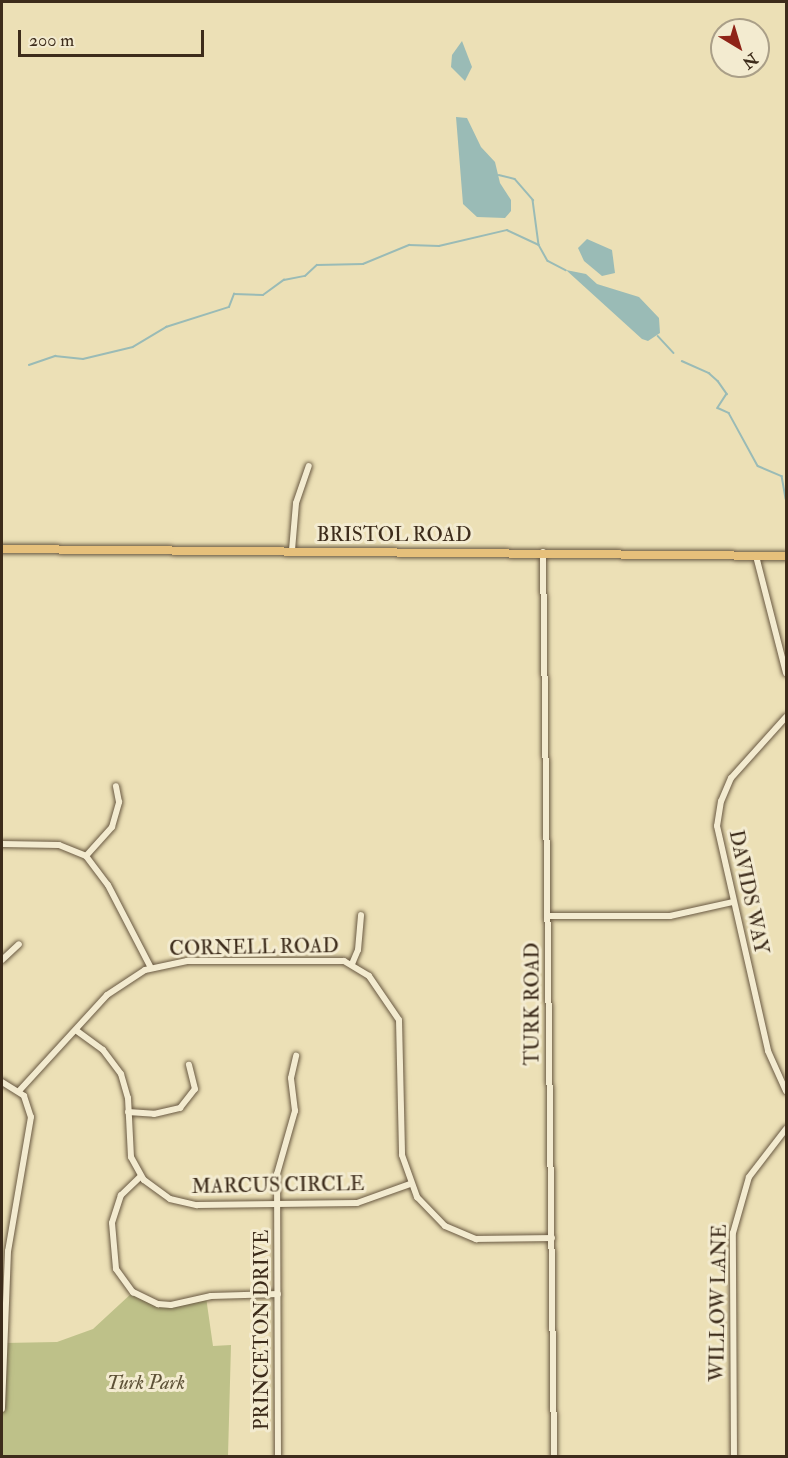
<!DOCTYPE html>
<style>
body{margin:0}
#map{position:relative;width:788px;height:1458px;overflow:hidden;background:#ece0b6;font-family:"IM FELL Double Pica",serif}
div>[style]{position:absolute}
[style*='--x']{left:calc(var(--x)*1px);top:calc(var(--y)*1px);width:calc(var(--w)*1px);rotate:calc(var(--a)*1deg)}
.green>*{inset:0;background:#bec189}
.water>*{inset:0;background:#9abbb6}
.stream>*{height:1.5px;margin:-0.75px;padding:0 0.75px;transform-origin:0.75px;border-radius:0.75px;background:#9abbb6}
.roads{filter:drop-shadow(0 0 2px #695942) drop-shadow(0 0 2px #695942)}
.minor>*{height:6px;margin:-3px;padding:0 3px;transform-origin:3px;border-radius:3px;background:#f3ebd0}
.major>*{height:8px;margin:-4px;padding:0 4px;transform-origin:4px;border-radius:4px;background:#e6c07b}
span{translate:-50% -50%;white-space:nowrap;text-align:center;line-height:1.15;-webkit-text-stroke:6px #f3ebd0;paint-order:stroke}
.street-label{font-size:20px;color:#3d2c1b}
.park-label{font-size:20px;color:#5d5136;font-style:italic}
.frame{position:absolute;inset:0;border:3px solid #3d2c1b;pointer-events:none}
.north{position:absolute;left:710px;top:18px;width:60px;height:60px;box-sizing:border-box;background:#f3ebd0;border:2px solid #aa9f88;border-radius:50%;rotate:142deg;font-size:16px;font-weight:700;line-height:24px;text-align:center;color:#3d2c1b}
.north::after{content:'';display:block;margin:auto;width:21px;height:27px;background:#8f2418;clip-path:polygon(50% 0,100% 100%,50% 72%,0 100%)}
.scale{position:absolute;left:18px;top:30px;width:186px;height:27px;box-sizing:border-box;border:3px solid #3d2c1b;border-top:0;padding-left:8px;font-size:18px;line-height:21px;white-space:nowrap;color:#3d2c1b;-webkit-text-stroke:4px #f3ebd0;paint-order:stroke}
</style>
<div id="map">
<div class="green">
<div style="clip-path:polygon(133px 1292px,158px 1304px,206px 1297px,213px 1346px,231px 1345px,228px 1456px,2px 1456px,4px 1343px,57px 1342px,93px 1329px)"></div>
</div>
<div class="water">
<div style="clip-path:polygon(462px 41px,472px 67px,465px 81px,451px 67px,452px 55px)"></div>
<div style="clip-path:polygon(456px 117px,467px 118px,481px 147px,495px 162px,500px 183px,511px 200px,511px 211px,505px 218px,477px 217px,463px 204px)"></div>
<div style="clip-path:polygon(587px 239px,612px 250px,615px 273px,602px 276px,584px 261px,578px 248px)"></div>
<div style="clip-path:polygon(566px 270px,586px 274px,597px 284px,639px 297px,659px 318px,660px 333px,648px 341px,642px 339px)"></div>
</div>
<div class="stream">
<div style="--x:499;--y:175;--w:16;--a:14"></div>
<div style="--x:515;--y:179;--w:28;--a:49"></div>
<div style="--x:533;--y:200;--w:45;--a:82.4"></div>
<div style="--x:658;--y:336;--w:23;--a:47"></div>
<div style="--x:682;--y:361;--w:30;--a:24"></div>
<div style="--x:709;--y:373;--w:12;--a:42"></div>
<div style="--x:718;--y:381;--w:16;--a:55"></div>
<div style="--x:727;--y:394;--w:17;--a:123"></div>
<div style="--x:718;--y:408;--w:12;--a:24"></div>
<div style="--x:729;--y:413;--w:60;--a:61.3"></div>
<div style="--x:758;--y:466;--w:26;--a:23"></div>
<div style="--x:782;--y:476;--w:23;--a:80"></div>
<div style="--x:29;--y:365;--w:28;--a:-19"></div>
<div style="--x:55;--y:356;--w:28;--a:6"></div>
<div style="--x:83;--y:359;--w:51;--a:-13.5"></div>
<div style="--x:133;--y:347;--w:39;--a:-31"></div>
<div style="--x:166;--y:327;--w:66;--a:-17.6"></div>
<div style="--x:229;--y:307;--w:14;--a:-69"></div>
<div style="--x:234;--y:294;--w:29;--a:2"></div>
<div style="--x:263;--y:295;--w:26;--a:-36"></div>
<div style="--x:284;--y:280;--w:21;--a:-11"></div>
<div style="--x:305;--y:276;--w:16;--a:-43"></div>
<div style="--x:317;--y:265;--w:46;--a:-1.2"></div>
<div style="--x:363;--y:264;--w:50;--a:-22.4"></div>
<div style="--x:409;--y:245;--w:30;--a:2"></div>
<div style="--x:439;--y:246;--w:70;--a:-13.2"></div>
<div style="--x:507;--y:230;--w:35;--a:25"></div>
<div style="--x:539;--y:245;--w:18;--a:61"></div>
<div style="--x:548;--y:261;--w:20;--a:27"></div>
</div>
<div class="roads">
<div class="minor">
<div style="--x:292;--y:550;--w:47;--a:-85.1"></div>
<div style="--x:296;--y:503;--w:39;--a:-71"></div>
<div style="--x:543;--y:552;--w:904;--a:89.3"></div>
<div style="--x:756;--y:556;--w:121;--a:75.6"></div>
<div style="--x:786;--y:717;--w:82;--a:132"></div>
<div style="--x:731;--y:778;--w:25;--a:113"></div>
<div style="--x:721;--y:801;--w:25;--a:99"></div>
<div style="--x:717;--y:826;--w:231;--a:77.2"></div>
<div style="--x:768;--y:1051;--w:44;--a:65.8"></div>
<div style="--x:2;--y:844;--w:57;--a:1"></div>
<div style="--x:59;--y:845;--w:29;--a:22"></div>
<div style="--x:86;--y:856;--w:36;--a:53"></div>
<div style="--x:108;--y:885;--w:93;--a:62.6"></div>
<div style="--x:86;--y:856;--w:39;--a:-48"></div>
<div style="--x:112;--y:827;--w:26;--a:-74"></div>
<div style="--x:119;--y:802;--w:16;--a:-101"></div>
<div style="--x:548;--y:916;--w:122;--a:0"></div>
<div style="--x:670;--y:916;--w:65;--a:-12.5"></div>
<div style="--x:2;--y:960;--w:23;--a:-43"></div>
<div style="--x:352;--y:964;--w:15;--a:-67"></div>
<div style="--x:358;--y:950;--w:35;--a:-85"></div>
<div style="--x:77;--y:1031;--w:32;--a:36"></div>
<div style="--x:103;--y:1050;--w:30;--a:53"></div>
<div style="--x:121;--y:1074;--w:25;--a:74"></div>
<div style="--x:128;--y:1098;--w:59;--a:87.1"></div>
<div style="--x:131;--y:1157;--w:26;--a:61"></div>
<div style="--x:144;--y:1180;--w:32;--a:36"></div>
<div style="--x:170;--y:1199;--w:28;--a:13"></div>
<div style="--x:197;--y:1205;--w:160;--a:-0.7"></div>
<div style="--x:357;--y:1203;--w:56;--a:-19.7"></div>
<div style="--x:2;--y:1082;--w:26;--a:32"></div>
<div style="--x:24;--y:1096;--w:22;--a:72"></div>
<div style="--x:31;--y:1117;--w:136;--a:99.7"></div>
<div style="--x:8;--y:1251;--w:158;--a:92.2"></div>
<div style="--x:19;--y:1091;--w:130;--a:-47.5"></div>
<div style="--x:107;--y:995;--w:45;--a:-33.3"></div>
<div style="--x:145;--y:970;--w:43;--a:-12.1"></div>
<div style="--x:187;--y:961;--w:157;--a:0"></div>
<div style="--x:344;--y:961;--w:29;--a:31"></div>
<div style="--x:369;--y:976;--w:53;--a:55.7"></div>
<div style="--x:399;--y:1020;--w:135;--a:88.7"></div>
<div style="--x:402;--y:1155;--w:45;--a:70.3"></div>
<div style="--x:417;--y:1197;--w:40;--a:46"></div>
<div style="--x:445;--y:1226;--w:34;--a:23"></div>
<div style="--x:476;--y:1239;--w:76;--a:-0.8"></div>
<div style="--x:128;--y:1112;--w:26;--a:4"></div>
<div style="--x:154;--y:1114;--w:27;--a:-13"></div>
<div style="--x:180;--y:1108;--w:24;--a:-52"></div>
<div style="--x:195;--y:1089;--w:25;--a:-104"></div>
<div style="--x:141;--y:1176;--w:28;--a:136"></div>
<div style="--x:121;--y:1195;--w:29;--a:108"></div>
<div style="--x:112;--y:1223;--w:46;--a:85"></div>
<div style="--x:116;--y:1269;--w:29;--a:54"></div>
<div style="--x:133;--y:1292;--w:28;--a:26"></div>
<div style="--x:158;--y:1304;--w:13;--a:4"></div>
<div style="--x:171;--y:1305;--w:41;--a:-12.7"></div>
<div style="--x:211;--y:1296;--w:67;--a:-1.7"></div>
<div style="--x:278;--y:1456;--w:282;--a:-90.2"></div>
<div style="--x:277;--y:1174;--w:66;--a:-74.1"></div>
<div style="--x:295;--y:1111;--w:33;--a:-97"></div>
<div style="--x:291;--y:1078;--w:23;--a:-77"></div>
<div style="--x:734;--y:1456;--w:223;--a:-90.3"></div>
<div style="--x:733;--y:1233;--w:58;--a:-74.1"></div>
<div style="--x:749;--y:1177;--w:61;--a:-52.4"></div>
</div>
<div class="major">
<div style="--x:2;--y:549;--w:784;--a:0.51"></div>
</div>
</div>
<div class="street-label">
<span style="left:394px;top:534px">BRISTOL ROAD</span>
<span style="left:749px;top:892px;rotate:78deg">DAVIDS WAY</span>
<span style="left:254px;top:947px;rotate:-1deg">CORNELL ROAD</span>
<span style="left:532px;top:1004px;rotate:-90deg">TURK ROAD</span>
<span style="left:278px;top:1185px;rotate:-1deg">MARCUS CIRCLE</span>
<span style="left:718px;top:1303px;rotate:-89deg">WILLOW LANE</span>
<span style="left:261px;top:1330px;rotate:-90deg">PRINCETON DRIVE</span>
</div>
<div class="park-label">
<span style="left:146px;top:1382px">Turk Park</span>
</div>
<div class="frame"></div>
<div class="north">N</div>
<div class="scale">200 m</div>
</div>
